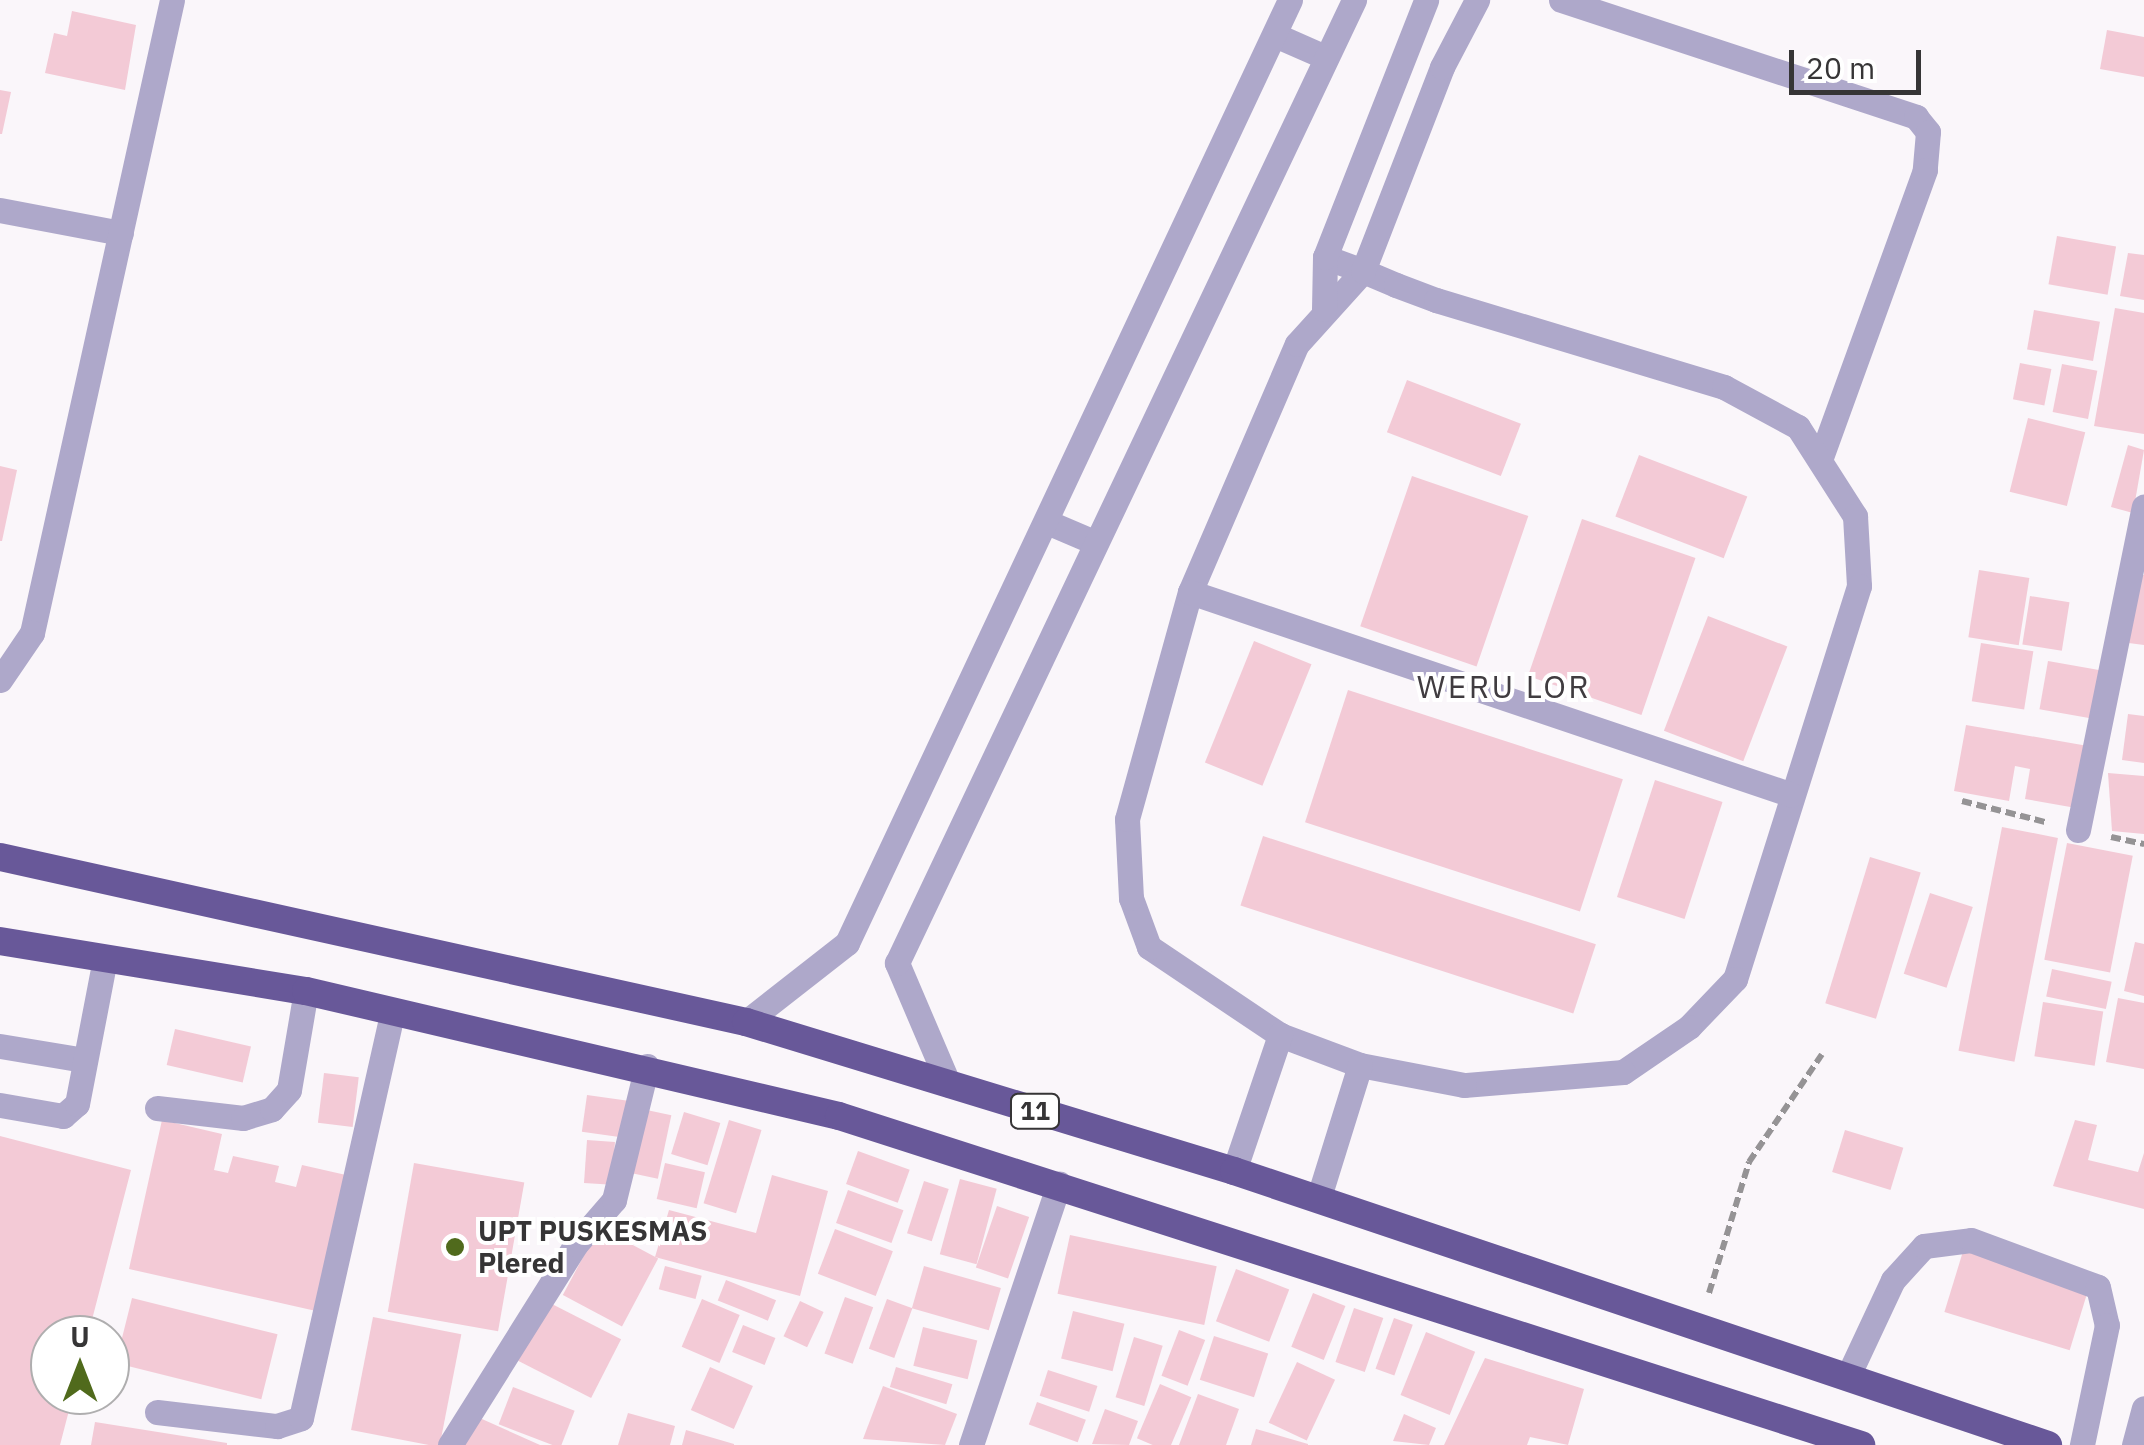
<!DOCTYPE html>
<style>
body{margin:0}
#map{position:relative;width:2144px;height:1445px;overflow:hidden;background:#faf6fa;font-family:"IBM Plex Sans",sans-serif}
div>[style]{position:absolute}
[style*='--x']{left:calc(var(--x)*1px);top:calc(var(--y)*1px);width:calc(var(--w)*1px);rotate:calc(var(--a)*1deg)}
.building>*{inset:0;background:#f3cad6;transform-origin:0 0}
.path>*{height:6px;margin-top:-3px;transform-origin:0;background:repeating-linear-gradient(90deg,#959395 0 10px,transparent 0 15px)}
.service>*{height:25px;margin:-12.5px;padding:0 12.5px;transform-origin:12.5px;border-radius:12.5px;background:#aea8ca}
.minor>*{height:25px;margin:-12.5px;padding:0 12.5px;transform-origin:12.5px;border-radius:12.5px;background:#aea8ca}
.trunk>*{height:28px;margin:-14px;padding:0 14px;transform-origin:14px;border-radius:14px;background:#685899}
.dots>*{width:28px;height:28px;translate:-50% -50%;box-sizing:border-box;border:5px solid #fff;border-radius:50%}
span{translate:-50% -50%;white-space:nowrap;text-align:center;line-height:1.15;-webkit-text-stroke:8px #fff;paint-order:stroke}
.shield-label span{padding:2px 8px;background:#fff;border:2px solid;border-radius:8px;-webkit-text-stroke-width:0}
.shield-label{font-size:25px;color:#363536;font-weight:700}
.poi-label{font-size:28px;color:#363536;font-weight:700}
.left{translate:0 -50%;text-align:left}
.quarter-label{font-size:32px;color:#403c40;letter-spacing:2.5px}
.north{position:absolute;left:30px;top:1315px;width:100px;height:100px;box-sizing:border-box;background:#fff;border:2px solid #afaeaf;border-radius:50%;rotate:0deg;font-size:28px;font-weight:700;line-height:40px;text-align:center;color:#363536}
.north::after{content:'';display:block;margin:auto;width:35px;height:45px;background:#506a1c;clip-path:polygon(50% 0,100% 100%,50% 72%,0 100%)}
.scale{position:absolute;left:1789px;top:50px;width:132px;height:45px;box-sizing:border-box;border:5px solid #363536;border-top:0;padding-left:12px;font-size:30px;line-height:35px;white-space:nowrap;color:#363536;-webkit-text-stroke:8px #fff;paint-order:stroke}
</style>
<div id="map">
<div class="building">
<div style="clip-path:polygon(72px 11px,136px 25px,125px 90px,45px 73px,54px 33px,67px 36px)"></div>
<div style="clip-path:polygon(2107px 30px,2144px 37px,2144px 77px,2100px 69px)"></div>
<div style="clip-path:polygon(0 90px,11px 92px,2px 134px,0 134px)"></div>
<div style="left:2057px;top:236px;width:60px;height:49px;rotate:10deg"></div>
<div style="clip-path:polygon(2128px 253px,2144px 255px,2144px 300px,2120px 296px)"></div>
<div style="clip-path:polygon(2115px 308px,2144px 313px,2144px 434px,2094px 426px)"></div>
<div style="left:2034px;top:310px;width:67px;height:40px;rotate:10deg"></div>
<div style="left:2020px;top:363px;width:32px;height:37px;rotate:11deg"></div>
<div style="left:2062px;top:364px;width:36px;height:49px;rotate:11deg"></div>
<div style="left:1407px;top:380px;width:122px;height:56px;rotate:21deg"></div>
<div style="left:2028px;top:418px;width:59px;height:76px;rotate:14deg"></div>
<div style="clip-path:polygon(2128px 445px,2144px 450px,2133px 513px,2111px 507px)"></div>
<div style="left:1639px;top:455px;width:116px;height:66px;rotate:21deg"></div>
<div style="clip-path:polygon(0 466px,17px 470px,2px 541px,0 541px)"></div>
<div style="left:1412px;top:476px;width:123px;height:159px;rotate:19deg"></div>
<div style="left:1582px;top:519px;width:120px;height:166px;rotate:19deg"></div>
<div style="left:1979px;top:570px;width:51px;height:68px;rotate:9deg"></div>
<div style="clip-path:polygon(2130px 574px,2144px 575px,2144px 645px,2121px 642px)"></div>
<div style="left:2030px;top:596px;width:40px;height:49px;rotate:9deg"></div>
<div style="left:1708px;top:616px;width:85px;height:123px;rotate:21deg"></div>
<div style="left:1254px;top:641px;width:62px;height:131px;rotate:22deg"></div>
<div style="left:1981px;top:643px;width:53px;height:59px;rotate:9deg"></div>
<div style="left:2048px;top:661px;width:56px;height:49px;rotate:10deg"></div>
<div style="left:1348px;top:690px;width:289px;height:139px;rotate:18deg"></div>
<div style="clip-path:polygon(2128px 714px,2144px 716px,2144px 763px,2122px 760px)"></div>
<div style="clip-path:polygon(1966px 725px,2088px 746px,2076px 808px,2025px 799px,2030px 769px,2015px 766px,2009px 801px,1954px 791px)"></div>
<div style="clip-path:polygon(2108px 773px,2144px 776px,2144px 834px,2112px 831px)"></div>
<div style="left:1655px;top:780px;width:71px;height:123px;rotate:18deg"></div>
<div style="left:2002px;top:827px;width:57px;height:228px;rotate:11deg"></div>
<div style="left:1263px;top:836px;width:350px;height:73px;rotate:18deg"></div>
<div style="left:2067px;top:843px;width:67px;height:119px;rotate:11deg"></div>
<div style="left:1870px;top:857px;width:53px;height:153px;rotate:17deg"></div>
<div style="left:1930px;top:893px;width:45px;height:85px;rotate:18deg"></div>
<div style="clip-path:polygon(2135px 942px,2144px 944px,2144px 996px,2124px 991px)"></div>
<div style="left:2052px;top:969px;width:61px;height:28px;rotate:12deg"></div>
<div style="clip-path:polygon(2118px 998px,2144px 1003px,2144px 1069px,2106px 1062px)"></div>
<div style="left:2043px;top:1002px;width:61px;height:55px;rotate:9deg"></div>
<div style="left:175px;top:1029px;width:78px;height:37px;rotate:13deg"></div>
<div style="left:324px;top:1073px;width:35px;height:50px;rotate:7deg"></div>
<div style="left:587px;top:1095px;width:45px;height:37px;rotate:8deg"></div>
<div style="left:642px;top:1109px;width:30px;height:65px;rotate:12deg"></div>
<div style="left:684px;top:1112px;width:38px;height:44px;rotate:17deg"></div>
<div style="clip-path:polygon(162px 1120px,222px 1134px,214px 1170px,228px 1173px,233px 1156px,279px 1166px,275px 1182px,296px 1187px,302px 1165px,346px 1175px,316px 1311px,129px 1269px)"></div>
<div style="left:729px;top:1120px;width:34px;height:87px;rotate:17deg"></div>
<div style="clip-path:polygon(2075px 1120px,2097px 1125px,2088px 1160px,2138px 1172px,2144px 1153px,2144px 1209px,2053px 1186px)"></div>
<div style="left:1845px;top:1130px;width:61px;height:44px;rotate:17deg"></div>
<div style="clip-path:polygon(0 1136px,131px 1170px,88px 1335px,50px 1335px,50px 1395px,73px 1395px,60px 1445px,0 1445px)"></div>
<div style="left:587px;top:1140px;width:28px;height:43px;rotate:4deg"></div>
<div style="left:858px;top:1151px;width:55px;height:35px;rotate:20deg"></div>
<div style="left:414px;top:1163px;width:112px;height:151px;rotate:10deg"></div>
<div style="left:665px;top:1163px;width:41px;height:37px;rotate:13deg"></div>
<div style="clip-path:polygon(772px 1175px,828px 1191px,800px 1296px,655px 1257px,669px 1210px,756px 1233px)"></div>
<div style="left:960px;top:1179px;width:38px;height:78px;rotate:15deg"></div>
<div style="left:924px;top:1181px;width:26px;height:55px;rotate:18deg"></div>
<div style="left:848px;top:1190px;width:59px;height:35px;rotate:20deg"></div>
<div style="left:997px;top:1206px;width:34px;height:65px;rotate:19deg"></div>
<div style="left:599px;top:1227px;width:67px;height:77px;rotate:28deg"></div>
<div style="left:835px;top:1229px;width:62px;height:48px;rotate:21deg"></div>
<div style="left:1070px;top:1235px;width:150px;height:60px;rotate:12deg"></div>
<div style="left:1964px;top:1248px;width:131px;height:67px;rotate:17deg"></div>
<div style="left:665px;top:1266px;width:38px;height:24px;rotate:15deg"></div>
<div style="left:924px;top:1266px;width:80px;height:44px;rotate:16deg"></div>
<div style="left:1236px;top:1269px;width:57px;height:56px;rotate:21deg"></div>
<div style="left:726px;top:1280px;width:54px;height:22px;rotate:22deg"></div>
<div style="left:1313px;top:1293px;width:35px;height:58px;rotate:22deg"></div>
<div style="left:845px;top:1297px;width:30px;height:60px;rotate:20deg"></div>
<div style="left:132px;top:1298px;width:150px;height:67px;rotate:14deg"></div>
<div style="left:702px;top:1299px;width:41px;height:52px;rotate:23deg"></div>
<div style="left:887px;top:1299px;width:27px;height:53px;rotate:20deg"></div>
<div style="left:800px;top:1301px;width:26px;height:39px;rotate:25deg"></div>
<div style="left:548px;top:1302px;width:82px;height:66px;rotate:27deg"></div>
<div style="left:1354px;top:1308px;width:31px;height:57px;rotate:19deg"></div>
<div style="left:1073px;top:1311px;width:53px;height:49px;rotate:14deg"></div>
<div style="left:373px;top:1317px;width:90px;height:115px;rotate:11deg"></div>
<div style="left:1394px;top:1318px;width:20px;height:54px;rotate:20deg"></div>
<div style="left:743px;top:1325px;width:35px;height:29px;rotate:22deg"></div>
<div style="left:923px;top:1327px;width:56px;height:40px;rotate:14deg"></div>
<div style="left:1179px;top:1330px;width:28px;height:49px;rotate:21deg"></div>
<div style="left:1426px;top:1332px;width:53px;height:68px;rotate:22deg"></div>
<div style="left:1214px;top:1336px;width:57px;height:46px;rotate:18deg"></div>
<div style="left:1134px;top:1337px;width:30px;height:63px;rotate:17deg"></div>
<div style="clip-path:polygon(1485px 1358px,1584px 1389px,1568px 1445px,1530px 1437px,1527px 1445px,1444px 1445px)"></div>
<div style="left:1297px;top:1362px;width:42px;height:67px;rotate:25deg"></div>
<div style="left:710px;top:1367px;width:47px;height:47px;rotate:24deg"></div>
<div style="left:896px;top:1367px;width:59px;height:21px;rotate:17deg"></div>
<div style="left:1048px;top:1370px;width:52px;height:27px;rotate:18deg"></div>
<div style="left:1160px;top:1384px;width:34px;height:59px;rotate:23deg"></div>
<div style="clip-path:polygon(883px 1386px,957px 1414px,945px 1445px,863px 1439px)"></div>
<div style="left:513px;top:1387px;width:66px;height:40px;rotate:21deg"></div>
<div style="clip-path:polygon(1198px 1394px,1239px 1409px,1226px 1445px,1179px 1445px)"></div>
<div style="left:1037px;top:1402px;width:52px;height:24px;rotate:20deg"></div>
<div style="clip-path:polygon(1105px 1409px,1138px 1421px,1129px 1445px,1092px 1444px)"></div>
<div style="clip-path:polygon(628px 1413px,675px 1426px,670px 1445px,618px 1445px)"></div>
<div style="clip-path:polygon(1404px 1414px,1436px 1428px,1429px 1445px,1393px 1441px)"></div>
<div style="clip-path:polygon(473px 1415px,540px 1445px,460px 1445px)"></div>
<div style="clip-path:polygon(95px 1422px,227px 1443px,227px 1445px,91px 1445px)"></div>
<div style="clip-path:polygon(1256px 1429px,1308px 1444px,1308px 1445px,1251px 1445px)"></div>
<div style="clip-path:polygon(686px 1430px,734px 1444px,734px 1445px,682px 1445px)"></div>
</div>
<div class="path">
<div style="--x:1962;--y:801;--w:86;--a:14.2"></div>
<div style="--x:2111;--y:837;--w:34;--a:12"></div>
<div style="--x:1709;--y:1293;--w:137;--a:-73"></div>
<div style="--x:1749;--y:1162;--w:130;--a:-55.9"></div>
</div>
<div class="service">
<div style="--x:1561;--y:0;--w:374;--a:18.2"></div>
<div style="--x:1916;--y:117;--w:19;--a:51"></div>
<div style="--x:1928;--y:132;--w:38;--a:95"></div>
<div style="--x:1925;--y:170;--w:308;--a:109.9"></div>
<div style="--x:0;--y:210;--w:123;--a:10.8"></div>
<div style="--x:1325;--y:257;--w:40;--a:20.2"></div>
<div style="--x:1363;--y:271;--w:36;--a:23"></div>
<div style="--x:1396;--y:285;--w:43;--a:20.6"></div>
<div style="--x:1436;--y:300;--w:301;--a:16.8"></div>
<div style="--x:1724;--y:387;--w:84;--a:28.4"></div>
<div style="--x:1798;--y:427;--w:106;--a:57.4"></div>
<div style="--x:1855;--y:516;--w:70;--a:86.7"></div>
<div style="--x:1859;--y:586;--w:412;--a:107.5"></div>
<div style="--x:1735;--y:979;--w:66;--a:133.8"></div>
<div style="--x:1689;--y:1027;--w:80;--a:145.7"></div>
<div style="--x:1623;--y:1072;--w:160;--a:175.3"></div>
<div style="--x:1464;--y:1085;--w:106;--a:-169.1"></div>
<div style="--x:1360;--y:1065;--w:85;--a:-159.4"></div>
<div style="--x:1280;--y:1035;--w:158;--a:-146.1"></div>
<div style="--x:1149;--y:947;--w:52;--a:-110.2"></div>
<div style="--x:1131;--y:898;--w:79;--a:-92.9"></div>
<div style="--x:1127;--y:819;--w:236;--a:-74.5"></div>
<div style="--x:1190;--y:592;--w:270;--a:-66.7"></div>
<div style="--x:1297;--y:344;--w:98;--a:-47.9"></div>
<div style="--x:1363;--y:271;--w:219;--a:-68.8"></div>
<div style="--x:1442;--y:67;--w:76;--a:-62.4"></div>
<div style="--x:1324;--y:309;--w:52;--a:-88.9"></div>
<div style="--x:1325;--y:257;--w:276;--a:-68.5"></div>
<div style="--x:1190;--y:592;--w:635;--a:18.63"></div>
<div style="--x:32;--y:633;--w:648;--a:-77.53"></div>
<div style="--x:0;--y:1046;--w:86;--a:9.4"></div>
<div style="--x:0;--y:1105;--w:64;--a:9.9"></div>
<div style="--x:63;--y:1116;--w:18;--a:-41"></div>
<div style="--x:77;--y:1104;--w:148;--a:-79.1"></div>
<div style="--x:157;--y:1108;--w:87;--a:6.6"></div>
<div style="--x:243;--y:1118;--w:30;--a:-17"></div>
<div style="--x:272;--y:1109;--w:25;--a:-48"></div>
<div style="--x:289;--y:1090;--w:100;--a:-80.3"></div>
<div style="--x:1234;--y:1171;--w:144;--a:-71.3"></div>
<div style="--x:1318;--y:1200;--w:141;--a:-72.7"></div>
<div style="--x:1848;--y:1376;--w:106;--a:-64.9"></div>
<div style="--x:1893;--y:1280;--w:46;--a:-47.6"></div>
<div style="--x:1924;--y:1246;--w:47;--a:-7.3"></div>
<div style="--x:1971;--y:1240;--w:135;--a:20.3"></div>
<div style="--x:2098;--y:1287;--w:39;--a:77"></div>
<div style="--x:2107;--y:1325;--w:123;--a:101.8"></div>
</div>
<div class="minor">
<div style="--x:1275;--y:35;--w:55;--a:23.7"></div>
<div style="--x:1047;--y:522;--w:51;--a:23.1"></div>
<div style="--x:0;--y:680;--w:57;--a:-55.8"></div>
<div style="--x:2078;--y:830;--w:330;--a:-78.5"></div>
<div style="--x:746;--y:1022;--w:128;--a:-38"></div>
<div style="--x:847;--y:943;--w:1042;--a:-64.84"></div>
<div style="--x:949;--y:1085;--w:133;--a:-113.1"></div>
<div style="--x:897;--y:963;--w:1066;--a:-64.61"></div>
<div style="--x:157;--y:1412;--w:121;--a:6.7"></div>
<div style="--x:277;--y:1426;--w:25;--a:-18"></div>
<div style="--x:301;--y:1418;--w:417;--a:-77.3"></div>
<div style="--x:450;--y:1445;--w:237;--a:-57.9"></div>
<div style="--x:576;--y:1244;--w:58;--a:-49.2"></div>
<div style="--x:614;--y:1200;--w:138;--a:-76.2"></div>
<div style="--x:971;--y:1445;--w:276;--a:-71.4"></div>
<div style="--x:2134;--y:1445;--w:38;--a:-75"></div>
</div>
<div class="trunk">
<div style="--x:0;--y:857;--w:764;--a:12.47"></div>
<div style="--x:746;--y:1022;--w:510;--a:16.98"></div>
<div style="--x:1234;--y:1171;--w:859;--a:18.6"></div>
<div style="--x:0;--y:941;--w:310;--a:9.3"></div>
<div style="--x:306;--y:991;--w:547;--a:13.2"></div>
<div style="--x:839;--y:1116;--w:1074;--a:17.84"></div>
</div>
<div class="dots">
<div style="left:455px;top:1247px;background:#506a1c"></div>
</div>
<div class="shield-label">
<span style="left:1035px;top:1111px">11</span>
</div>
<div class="poi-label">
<span class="left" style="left:478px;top:1247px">UPT PUSKESMAS<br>Plered</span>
</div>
<div class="quarter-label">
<span style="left:1504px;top:686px">WERU LOR</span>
</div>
<div class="north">U</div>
<div class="scale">20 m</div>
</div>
